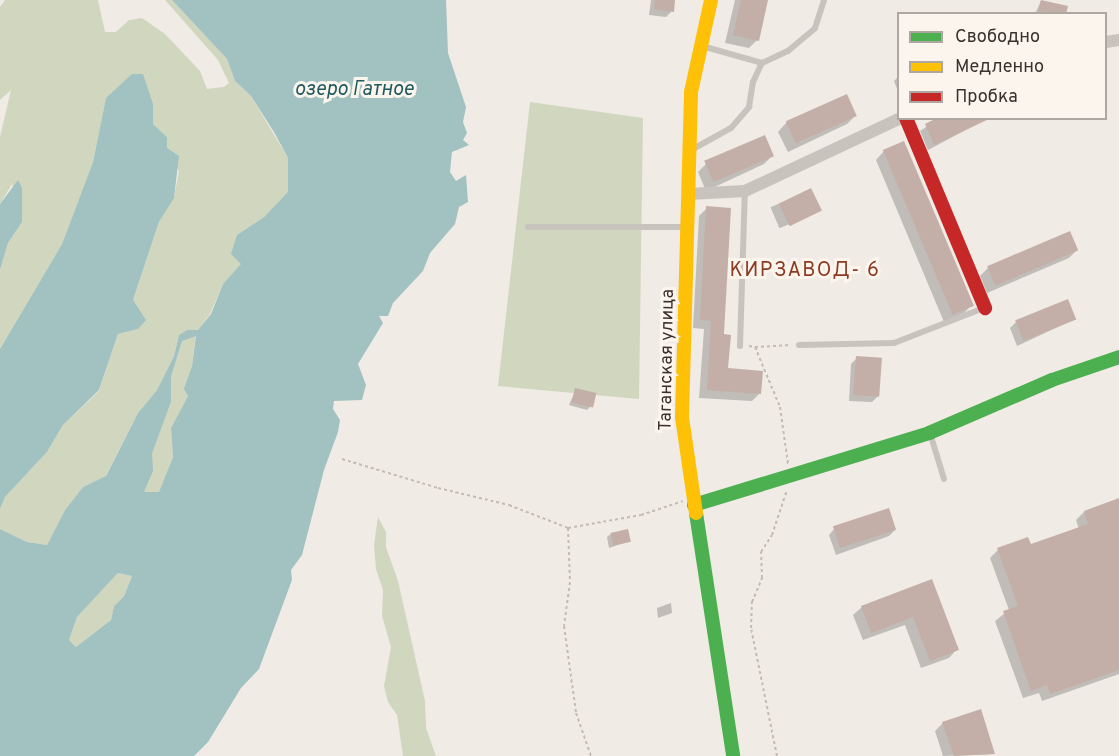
<!DOCTYPE html>
<meta charset="utf-8">
<style>
body{margin:0}
#map{position:relative;width:1119px;height:756px;overflow:hidden;background:#f0ebe5;font-family:Overpass,sans-serif}
div>[style]{position:absolute}
[style*='--x']{left:calc(var(--x)*1px);top:calc(var(--y)*1px);width:calc(var(--w)*1px);rotate:calc(var(--a)*1deg)}
.green>*{inset:0;background:#d1d6bf}
.water>*{inset:0;background:#a1c2c1}
.shadow>*{inset:0;background:#0003;transform-origin:0 0}
.building>*{inset:0;background:#c3afa7;transform-origin:0 0}
.path>*{height:2px;margin-top:-1px;transform-origin:0;background:repeating-linear-gradient(90deg,#c2bbb6 0 3px,transparent 0 6px)}
.lane>*{height:6px;margin:-3px;padding:0 3px;transform-origin:3px;border-radius:3px;background:#c9c3be}
.street>*{height:12px;margin:-6px;padding:0 6px;transform-origin:6px;border-radius:6px;background:#c9c3be}
.fast>*{height:14px;margin:-7px;padding:0 7px;transform-origin:7px;border-radius:7px;background:#4caf50}
.slow>*{height:14px;margin:-7px;padding:0 7px;transform-origin:7px;border-radius:7px;background:#ffc107}
.jam>*{height:14px;margin:-7px;padding:0 7px;transform-origin:7px;border-radius:7px;background:#c62828}
span{translate:-50% -50%;white-space:nowrap;text-align:center;line-height:1.15;-webkit-text-stroke:6px #fbf5ee;paint-order:stroke}
.street-label{font-size:18px;color:#3b302b}
.water-label{font-size:20px;color:#1f5a5e;font-style:italic}
.neighbourhood-label{font-size:20px;color:#8c3b22;letter-spacing:1.5px}
.legend{position:absolute;left:897px;top:12px;width:210px;height:108px;box-sizing:border-box;background:#fbf5ee;border:2px solid #aea6a0;margin:0;padding:8px 10px;list-style:none;font-size:18px;color:#3b302b}
.legend li{display:flex;align-items:center;gap:12px;height:30px}
.legend b{width:30px;border:2px solid #aea6a0}
</style>
<div id="map">
<div class="green">
<div style="clip-path:polygon(5px 0,98px 0,105px 32px,116px 32px,129px 20px,142px 18px,165px 34px,200px 71px,207px 89px,224px 87px,229px 83px,218px 60px,165px 0,172px 0,227px 59px,235px 81px,251px 96px,288px 158px,288px 193px,264px 217px,237px 235px,242px 264px,223px 284px,210px 314px,198px 330px,187px 330px,179px 335px,174px 356px,157px 390px,138px 413px,105px 477px,83px 487px,65px 510px,47px 545px,27px 542px,0 529px,0 509px,5px 497px,47px 452px,63px 425px,99px 391px,118px 334px,138px 329px,133px 300px,159px 222px,174px 197px,179px 171px,166px 148px,167px 137px,153px 124px,153px 104px,106px 99px,93px 162px,62px 244px,0 349px,0 270px,8px 243px,22px 222px,12px 184px,0 204px,0 137px,11px 90px,0 100px,0 7px)"></div>
<div style="clip-path:polygon(530px 102px,643px 118px,639px 399px,498px 386px)"></div>
<div style="clip-path:polygon(196px 335px,188px 396px,171px 428px,173px 457px,159px 493px,143px 493px,152px 471px,152px 454px,171px 402px,171px 377px,182px 341px)"></div>
<div style="clip-path:polygon(378px 517px,386px 532px,386px 547px,398px 581px,425px 701px,426px 728px,436px 756px,403px 756px,397px 715px,388px 702px,384px 686px,391px 647px,382px 616px,383px 590px,376px 569px,374px 545px)"></div>
<div style="clip-path:polygon(118px 573px,132px 576px,124px 596px,114px 606px,111px 620px,76px 647px,69px 640px,77px 617px)"></div>
</div>
<div class="water">
<div style="clip-path:polygon(evenodd,172px 0,446px 0,448px 53px,466px 107px,463px 122px,467px 133px,463px 140px,469px 145px,452px 152px,450px 172px,456px 181px,466px 175px,468px 202px,459px 207px,455px 224px,430px 253px,423px 271px,393px 303px,388px 316px,379px 316px,383px 323px,358px 364px,366px 385px,362px 400px,334px 401px,333px 409px,340px 420px,338px 432px,324px 470px,302px 555px,291px 570px,292px 580px,259px 669px,241px 688px,208px 742px,194px 756px,0 756px,0 529px,27px 542px,47px 545px,65px 510px,83px 487px,106px 476px,138px 413px,157px 390px,174px 356px,179px 335px,187px 330px,198px 330px,211px 314px,223px 284px,241px 264px,231px 254px,237px 235px,264px 217px,288px 192px,288px 158px,274px 132px,251px 96px,235px 81px,227px 59px,172px 0,196px 336px,192px 366px,184px 389px,188px 396px,171px 428px,173px 457px,159px 492px,144px 492px,153px 471px,152px 454px,171px 402px,171px 377px,182px 341px,196px 336px,172px 0,118px 573px,132px 576px,124px 596px,114px 606px,111px 620px,76px 647px,69px 640px,77px 617px,118px 573px)"></div>
<div style="clip-path:polygon(132px 74px,143px 74px,153px 104px,153px 124px,167px 137px,167px 148px,179px 156px,174px 198px,159px 222px,133px 300px,146px 320px,138px 329px,118px 334px,99px 390px,63px 425px,47px 452px,5px 497px,0 509px,0 349px,62px 244px,93px 162px,106px 98px)"></div>
<div style="clip-path:polygon(18px 180px,22px 188px,22px 222px,8px 243px,0 270px,0 204px)"></div>
</div>
<div class="shadow">
<div style="clip-path:polygon(651px 0,674px 0,672px 11px,666px 17px,649px 15px)"></div>
<div style="clip-path:polygon(735px 0,766px 0,757px 40px,749px 48px,725px 43px)"></div>
<div style="clip-path:polygon(1041px 1px,1064px 14px,1035px 14px)"></div>
<div style="clip-path:polygon(898px 77px,898px 91px,894px 81px)"></div>
<div style="clip-path:polygon(846px 96px,855px 116px,847px 124px,788px 152px,778px 132px,786px 123px)"></div>
<div style="clip-path:polygon(940px 118px,977px 124px,928px 150px,920px 131px)"></div>
<div style="clip-path:polygon(884px 151px,971px 306px,963px 314px,944px 322px,876px 160px)"></div>
<div style="clip-path:polygon(772px 156px,764px 164px,706px 191px,698px 172px,706px 164px)"></div>
<div style="left:811px;top:190px;width:23px;height:44px;rotate:67deg"></div>
<div style="clip-path:polygon(707px 208px,727px 370px,760px 393px,752px 401px,699px 398px,704px 329px,693px 328px,699px 216px)"></div>
<div style="clip-path:polygon(1070px 233px,1077px 250px,1069px 258px,987px 293px,980px 276px,988px 268px)"></div>
<div style="clip-path:polygon(1075px 319px,1017px 346px,1010px 328px,1016px 322px)"></div>
<div style="clip-path:polygon(857px 358px,878px 396px,872px 402px,849px 401px,851px 364px)"></div>
<div style="clip-path:polygon(576px 389px,591px 406px,587px 410px,569px 405px)"></div>
<div style="clip-path:polygon(1119px 504px,1119px 674px,1042px 701px,1039px 693px,1023px 698px,995px 621px,1009px 610px,990px 558px,998px 550px,1030px 546px,1079px 529px,1076px 520px,1084px 512px)"></div>
<div style="clip-path:polygon(834px 529px,895px 530px,889px 536px,836px 555px,829px 535px)"></div>
<div style="clip-path:polygon(611px 534px,629px 541px,609px 548px,607px 537px)"></div>
<div style="clip-path:polygon(931px 581px,957px 649px,949px 658px,921px 668px,905px 625px,863px 640px,853px 615px,862px 607px)"></div>
<div style="clip-path:polygon(671px 603px,672px 613px,658px 618px,657px 608px)"></div>
<div style="clip-path:polygon(943px 723px,994px 754px,943px 756px,935px 731px)"></div>
</div>
<div class="building">
<div style="clip-path:polygon(655px 0,675px 0,674px 12px,654px 9px)"></div>
<div style="clip-path:polygon(741px 0,768px 0,759px 41px,733px 35px)"></div>
<div style="clip-path:polygon(1041px 0,1068px 6px,1066px 14px,1038px 11px)"></div>
<div style="left:847px;top:94px;width:24px;height:67px;rotate:66deg"></div>
<div style="clip-path:polygon(937px 118px,991px 118px,934px 145px,925px 124px)"></div>
<div style="left:765px;top:135px;width:23px;height:66px;rotate:67deg"></div>
<div style="left:904px;top:141px;width:179px;height:23px;rotate:67deg"></div>
<div style="left:811px;top:188px;width:25px;height:36px;rotate:64deg"></div>
<div style="clip-path:polygon(706px 206px,731px 208px,724px 334px,731px 335px,728px 368px,763px 371px,761px 394px,707px 390px,711px 321px,700px 320px)"></div>
<div style="left:1070px;top:231px;width:21px;height:90px;rotate:67deg"></div>
<div style="left:1068px;top:299px;width:22px;height:57px;rotate:68deg"></div>
<div style="left:856px;top:356px;width:26px;height:39px;rotate:4deg"></div>
<div style="left:575px;top:388px;width:22px;height:15px;rotate:13deg"></div>
<div style="clip-path:polygon(1119px 498px,1119px 670px,1050px 694px,1047px 685px,1031px 691px,1003px 611px,1018px 606px,997px 548px,1028px 537px,1031px 544px,1088px 524px,1084px 511px)"></div>
<div style="left:889px;top:508px;width:23px;height:59px;rotate:72deg"></div>
<div style="left:628px;top:529px;width:13px;height:18px;rotate:77deg"></div>
<div style="clip-path:polygon(932px 579px,959px 650px,930px 661px,913px 617px,871px 633px,861px 606px)"></div>
<div style="clip-path:polygon(981px 709px,995px 754px,954px 756px,942px 722px)"></div>
</div>
<div class="path">
<div style="--x:749;--y:346;--w:6;--a:9"></div>
<div style="--x:755;--y:347;--w:65;--a:67.4"></div>
<div style="--x:780;--y:407;--w:58;--a:82"></div>
<div style="--x:755;--y:347;--w:36;--a:-3"></div>
<div style="--x:342;--y:459;--w:100;--a:16.8"></div>
<div style="--x:438;--y:488;--w:73;--a:13.5"></div>
<div style="--x:509;--y:505;--w:63;--a:21.3"></div>
<div style="--x:568;--y:528;--w:54;--a:87.9"></div>
<div style="--x:570;--y:582;--w:44;--a:97.8"></div>
<div style="--x:564;--y:626;--w:88;--a:82.1"></div>
<div style="--x:576;--y:713;--w:46;--a:70.8"></div>
<div style="--x:568;--y:528;--w:74;--a:-10.1"></div>
<div style="--x:641;--y:515;--w:44;--a:-18.4"></div>
<div style="--x:777;--y:756;--w:131;--a:-101.5"></div>
<div style="--x:751;--y:628;--w:26;--a:-88"></div>
<div style="--x:752;--y:602;--w:26;--a:-67"></div>
<div style="--x:762;--y:578;--w:26;--a:-92"></div>
<div style="--x:761;--y:552;--w:20;--a:-57"></div>
<div style="--x:772;--y:535;--w:47;--a:-71.6"></div>
</div>
<div class="lane">
<div style="--x:702;--y:46;--w:62;--a:15.8"></div>
<div style="--x:693;--y:149;--w:43;--a:-28.9"></div>
<div style="--x:731;--y:128;--w:28;--a:-49"></div>
<div style="--x:749;--y:107;--w:25;--a:-81"></div>
<div style="--x:753;--y:82;--w:21;--a:-65"></div>
<div style="--x:762;--y:63;--w:29;--a:-25"></div>
<div style="--x:788;--y:51;--w:35;--a:-40"></div>
<div style="--x:815;--y:28;--w:29;--a:-72"></div>
<div style="--x:528;--y:227;--w:158;--a:0"></div>
<div style="--x:799;--y:345;--w:95;--a:-1.2"></div>
<div style="--x:894;--y:343;--w:97;--a:-21.3"></div>
<div style="--x:740;--y:346;--w:155;--a:-88.2"></div>
<div style="--x:930;--y:433;--w:48;--a:73.1"></div>
</div>
<div class="street">
<div style="--x:1106;--y:42;--w:13;--a:-9"></div>
<div style="--x:689;--y:194;--w:56;--a:-3.1"></div>
<div style="--x:745;--y:191;--w:172;--a:-25.1"></div>
</div>
<div class="fast">
<div style="--x:694;--y:505;--w:246;--a:-17"></div>
<div style="--x:929;--y:433;--w:134;--a:-23.3"></div>
<div style="--x:1052;--y:380;--w:71;--a:-18.9"></div>
<div style="--x:696;--y:513;--w:246;--a:81.3"></div>
</div>
<div class="slow">
<div style="--x:696;--y:513;--w:97;--a:-98.3"></div>
<div style="--x:682;--y:417;--w:325;--a:-88.4"></div>
<div style="--x:691;--y:92;--w:94;--a:-77.7"></div>
</div>
<div class="jam">
<div style="--x:906;--y:118;--w:206;--a:67.4"></div>
</div>
<div class="street-label">
<span style="left:668px;top:360px;rotate:-89deg">Таганская улица</span>
</div>
<div class="water-label">
<span style="left:354px;top:90px">озеро Гатное</span>
</div>
<div class="neighbourhood-label">
<span style="left:805px;top:271px">КИРЗАВОД- 6</span>
</div>
<ul class="legend">
<li><b style="height:8px;background:#4caf50"></b>Свободно</li>
<li><b style="height:8px;background:#ffc107"></b>Медленно</li>
<li><b style="height:8px;background:#c62828"></b>Пробка</li>
</ul>
</div>
